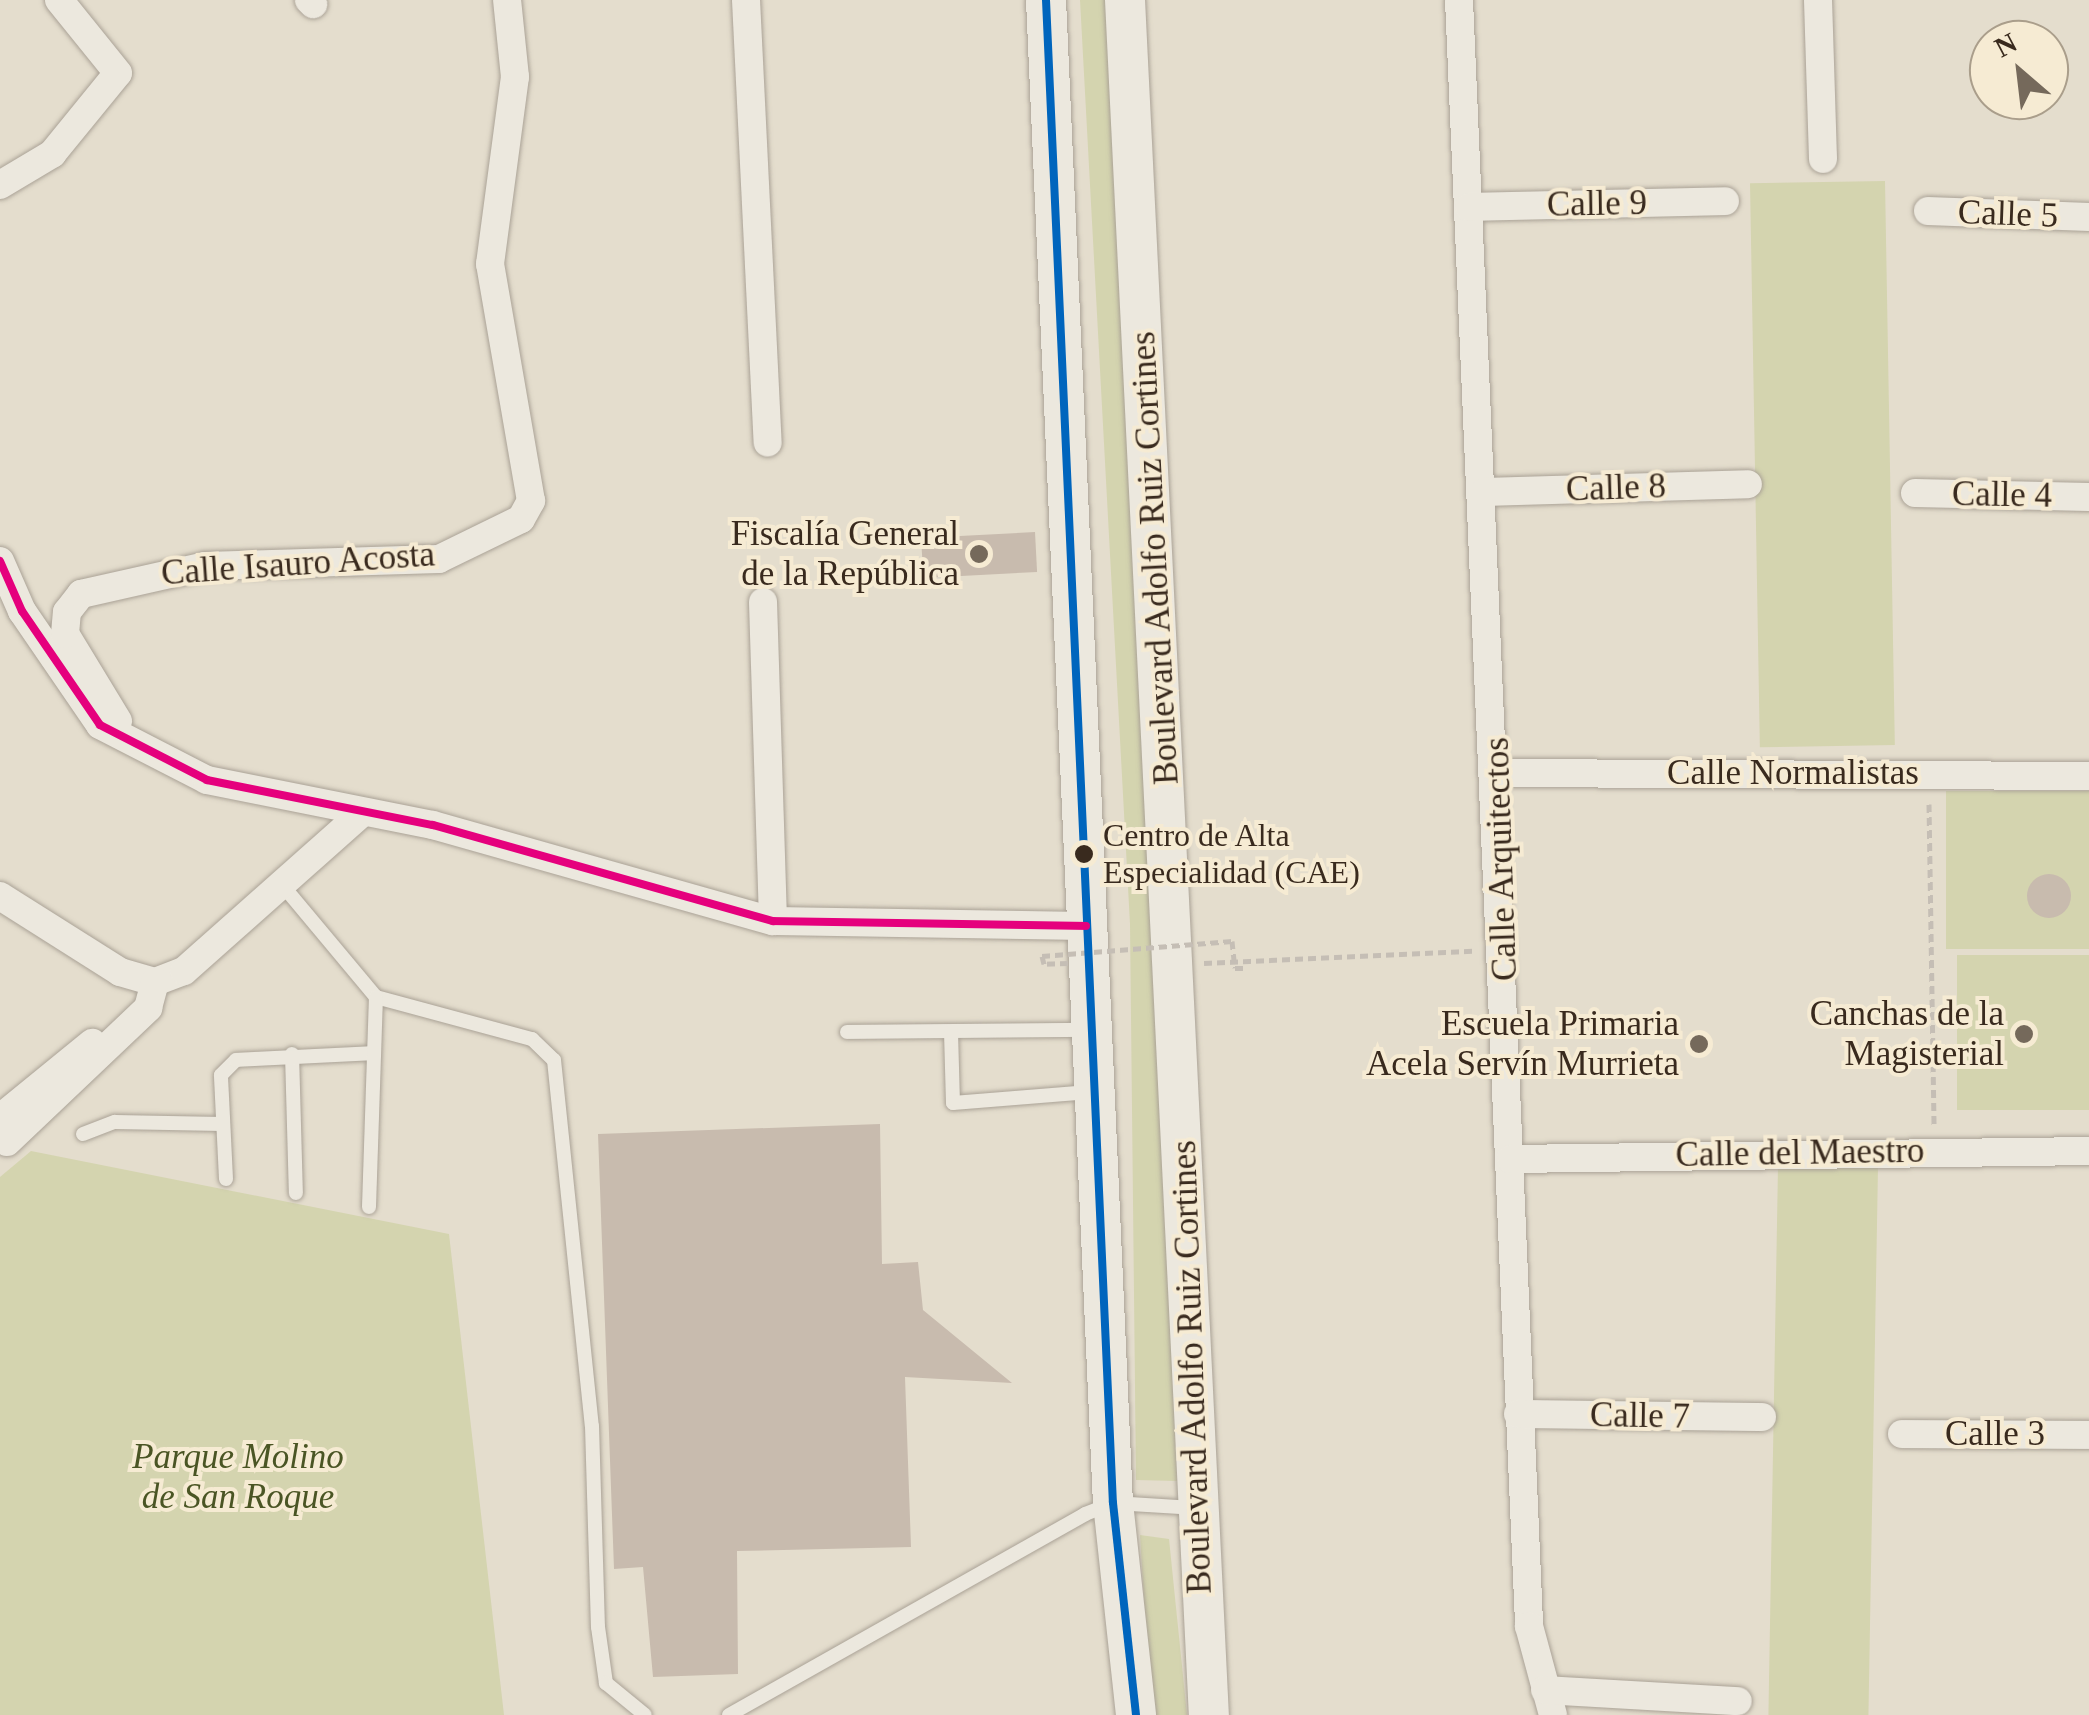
<!DOCTYPE html>
<meta charset="utf-8">
<style>
body{margin:0}
#map{position:relative;width:2089px;height:1715px;overflow:hidden;background:#e4ddcd;font-family:"Times New Roman",serif}
div>[style]{position:absolute}
[style*='--x']{left:calc(var(--x)*1px);top:calc(var(--y)*1px);width:calc(var(--w)*1px);rotate:calc(var(--a)*1deg)}
.green>*{inset:0;background:#d4d4af;transform-origin:0 0}
.building>*{inset:0;background:#c8bbae;transform-origin:0 0}
.round{border-radius:50%}
.path>*{height:5px;margin-top:-2.5px;transform-origin:0;background:repeating-linear-gradient(90deg,#c5beb5 0 8px,transparent 0 13px)}
.roads{filter:drop-shadow(0 0 2px #aaa296) drop-shadow(0 0 2px #aaa296)}
.lane>*{height:14px;margin:-7px;padding:0 7px;transform-origin:7px;border-radius:7px;background:#ece8de}
.street>*{height:28px;margin:-14px;padding:0 14px;transform-origin:14px;border-radius:14px;background:#ece8de}
.secondary>*{height:40px;margin:-20px;padding:0 20px;transform-origin:20px;border-radius:20px;background:#ece8de}
.path-bridge>*{height:5px;margin-top:-2.5px;transform-origin:0;background:repeating-linear-gradient(90deg,#c5beb5 0 8px,transparent 0 13px)}
.bus-1>*{height:8px;margin:-4px;padding:0 4px;transform-origin:4px;border-radius:4px;background:#0065bd}
.bus-2>*{height:8px;margin:-4px;padding:0 4px;transform-origin:4px;border-radius:4px;background:#e5007d}
.dots>*{width:28px;height:28px;translate:-50% -50%;box-sizing:border-box;border:5px solid #f6ebd3;border-radius:50%}
span{translate:-50% -50%;white-space:nowrap;text-align:center;line-height:1.15;-webkit-text-stroke:8px #f6ebd3;paint-order:stroke}
.bus-label{font-size:32px;color:#392a1e}
.left{translate:0 -50%;text-align:left}
.street-label{font-size:35px;color:#392a1e}
.poi-label{font-size:35px;color:#392a1e}
.right{translate:-100% -50%;text-align:right}
.park-label{font-size:35px;color:#4a5524;font-style:italic}
.north{position:absolute;left:1969px;top:20px;width:100px;height:100px;box-sizing:border-box;background:#f6ebd3;border:2px solid #aa9e8b;border-radius:50%;rotate:332deg;font-size:28px;font-weight:700;line-height:40px;text-align:center;color:#392a1e}
.north::after{content:'';display:block;margin:auto;width:35px;height:45px;background:#75695b;clip-path:polygon(50% 0,100% 100%,50% 72%,0 100%)}
</style>
<div id="map">
<div class="green">
<div style="clip-path:polygon(1080px 0,1111px 0,1170px 1175px,1177px 1481px,1136px 1480px,1130px 924px)"></div>
<div style="left:1885px;top:181px;width:564px;height:135px;rotate:89deg"></div>
<div style="left:1946px;top:791px;width:143px;height:158px"></div>
<div style="left:2089px;top:955px;width:155px;height:132px;rotate:90deg"></div>
<div style="clip-path:polygon(31px 1151px,449px 1234px,504px 1715px,0 1715px,0 1177px)"></div>
<div style="left:1778px;top:1166px;width:100px;height:549px;rotate:1deg"></div>
<div style="clip-path:polygon(1140px 1535px,1169px 1539px,1187px 1715px,1151px 1715px)"></div>
</div>
<div class="building">
<div style="left:1035px;top:532px;width:40px;height:114px;rotate:87deg"></div>
<div class="round" style="left:2027px;top:874px;width:44px;height:44px"></div>
<div style="clip-path:polygon(880px 1124px,882px 1264px,918px 1262px,923px 1310px,1012px 1383px,905px 1377px,911px 1547px,737px 1551px,738px 1674px,653px 1677px,643px 1567px,614px 1569px,598px 1134px)"></div>
</div>
<div class="path">
<div style="--x:1929;--y:804;--w:324;--a:89.1"></div>
<div style="--x:1204;--y:963;--w:269;--a:-2.6"></div>
</div>
<div class="roads">
<div class="lane">
<div style="--x:279;--y:881;--w:151;--a:50.1"></div>
<div style="--x:376;--y:997;--w:162;--a:15.1"></div>
<div style="--x:532;--y:1039;--w:30;--a:44"></div>
<div style="--x:554;--y:1060;--w:368;--a:84.1"></div>
<div style="--x:592;--y:1426;--w:201;--a:88.3"></div>
<div style="--x:598;--y:1627;--w:57;--a:81.9"></div>
<div style="--x:606;--y:1683;--w:50;--a:39.4"></div>
<div style="--x:847;--y:1032;--w:239;--a:-0.5"></div>
<div style="--x:951;--y:1032;--w:71;--a:88.4"></div>
<div style="--x:953;--y:1103;--w:137;--a:-4.6"></div>
<div style="--x:292;--y:1054;--w:139;--a:88.4"></div>
<div style="--x:83;--y:1134;--w:34;--a:-21"></div>
<div style="--x:115;--y:1122;--w:107;--a:1.1"></div>
<div style="--x:226;--y:1179;--w:104;--a:-92.8"></div>
<div style="--x:221;--y:1075;--w:21;--a:-45"></div>
<div style="--x:236;--y:1060;--w:138;--a:-2.9"></div>
<div style="--x:369;--y:1207;--w:210;--a:-88.1"></div>
<div style="--x:729;--y:1715;--w:409;--a:-29.4"></div>
<div style="--x:1085;--y:1514;--w:30;--a:-21"></div>
<div style="--x:1113;--y:1503;--w:81;--a:3.5"></div>
</div>
<div class="street">
<div style="--x:309;--y:0;--w:6;--a:45"></div>
<div style="--x:746;--y:0;--w:443;--a:87.2"></div>
<div style="--x:1459;--y:0;--w:1628;--a:87.53"></div>
<div style="--x:1529;--y:1626;--w:92;--a:74.9"></div>
<div style="--x:1818;--y:0;--w:159;--a:88.2"></div>
<div style="--x:0;--y:185;--w:61;--a:-30.8"></div>
<div style="--x:52;--y:154;--w:104;--a:-50.8"></div>
<div style="--x:118;--y:73;--w:94;--a:-128.9"></div>
<div style="--x:1469;--y:207;--w:256;--a:-1.3"></div>
<div style="--x:1928;--y:211;--w:161;--a:2.1"></div>
<div style="--x:1484;--y:492;--w:264;--a:-1.7"></div>
<div style="--x:1915;--y:493;--w:174;--a:1.3"></div>
<div style="--x:0;--y:561;--w:55;--a:66.3"></div>
<div style="--x:22;--y:611;--w:138;--a:55.6"></div>
<div style="--x:100;--y:725;--w:120;--a:27.2"></div>
<div style="--x:207;--y:780;--w:230;--a:11.3"></div>
<div style="--x:433;--y:825;--w:353;--a:15.8"></div>
<div style="--x:773;--y:921;--w:313;--a:0.9"></div>
<div style="--x:763;--y:602;--w:319;--a:88.2"></div>
<div style="--x:118;--y:721;--w:102;--a:-121.3"></div>
<div style="--x:65;--y:634;--w:22;--a:-85"></div>
<div style="--x:67;--y:612;--w:23;--a:-52"></div>
<div style="--x:81;--y:594;--w:127;--a:-12.7"></div>
<div style="--x:205;--y:566;--w:234;--a:-1.7"></div>
<div style="--x:439;--y:559;--w:91;--a:-26"></div>
<div style="--x:521;--y:519;--w:21;--a:-61"></div>
<div style="--x:531;--y:501;--w:241;--a:-99.8"></div>
<div style="--x:490;--y:264;--w:189;--a:-82.4"></div>
<div style="--x:515;--y:77;--w:77;--a:-95.9"></div>
<div style="--x:1497;--y:773;--w:592;--a:0.29"></div>
<div style="--x:0;--y:896;--w:142;--a:32.3"></div>
<div style="--x:120;--y:972;--w:36;--a:16"></div>
<div style="--x:155;--y:982;--w:31;--a:-21"></div>
<div style="--x:184;--y:971;--w:237;--a:-41.6"></div>
<div style="--x:0;--y:1118;--w:119;--a:-39.2"></div>
<div style="--x:7;--y:1142;--w:195;--a:-43.5"></div>
<div style="--x:148;--y:1008;--w:27;--a:-75"></div>
<div style="--x:1511;--y:1159;--w:578;--a:-0.79"></div>
<div style="--x:1518;--y:1414;--w:244;--a:0.7"></div>
<div style="--x:1902;--y:1434;--w:187;--a:0.3"></div>
<div style="--x:1545;--y:1690;--w:193;--a:3.3"></div>
</div>
<div class="secondary">
<div style="--x:1046;--y:0;--w:1504;--a:87.45"></div>
<div style="--x:1113;--y:1503;--w:213;--a:83.8"></div>
<div style="--x:1125;--y:0;--w:1717;--a:87.2"></div>
</div>
</div>
<div class="path-bridge">
<div style="--x:1068;--y:963;--w:24;--a:178"></div>
<div style="--x:1044;--y:964;--w:8;--a:-104"></div>
<div style="--x:1042;--y:956;--w:191;--a:-4.5"></div>
<div style="--x:1232;--y:941;--w:27;--a:84"></div>
<div style="--x:1235;--y:968;--w:8;--a:0"></div>
</div>
<div class="bus-1">
<div style="--x:1046;--y:0;--w:1504;--a:87.45"></div>
<div style="--x:1113;--y:1503;--w:213;--a:83.8"></div>
</div>
<div class="bus-2">
<div style="--x:0;--y:561;--w:55;--a:66.3"></div>
<div style="--x:22;--y:611;--w:138;--a:55.6"></div>
<div style="--x:100;--y:725;--w:120;--a:27.2"></div>
<div style="--x:207;--y:780;--w:230;--a:11.3"></div>
<div style="--x:433;--y:825;--w:353;--a:15.8"></div>
<div style="--x:773;--y:921;--w:313;--a:0.9"></div>
</div>
<div class="dots">
<div style="left:979px;top:554px;background:#75695b"></div>
<div style="left:1084px;top:854px;background:#392a1e"></div>
<div style="left:2024px;top:1034px;background:#75695b"></div>
<div style="left:1699px;top:1044px;background:#75695b"></div>
</div>
<div class="bus-label">
<span class="left" style="left:1103px;top:854px">Centro de Alta<br>Especialidad (CAE)</span>
</div>
<div class="street-label">
<span style="left:1597px;top:204px;rotate:-1deg">Calle 9</span>
<span style="left:2008px;top:214px;rotate:2deg">Calle 5</span>
<span style="left:1616px;top:488px;rotate:-2deg">Calle 8</span>
<span style="left:2002px;top:495px;rotate:1deg">Calle 4</span>
<span style="left:1155px;top:558px;rotate:-93deg">Boulevard Adolfo Ruiz Cortines</span>
<span style="left:298px;top:564px;rotate:-4deg">Calle Isauro Acosta</span>
<span style="left:1793px;top:773px">Calle Normalistas</span>
<span style="left:1501px;top:859px;rotate:-92deg">Calle Arquitectos</span>
<span style="left:1800px;top:1153px;rotate:-1deg">Calle del Maestro</span>
<span style="left:1192px;top:1367px;rotate:-92deg">Boulevard Adolfo Ruiz Cortines</span>
<span style="left:1640px;top:1416px;rotate:1deg">Calle 7</span>
<span style="left:1995px;top:1434px">Calle 3</span>
</div>
<div class="poi-label">
<span class="right" style="left:959px;top:554px">Fiscalía General<br>de la República</span>
<span class="right" style="left:2004px;top:1034px">Canchas de la<br>Magisterial</span>
<span class="right" style="left:1679px;top:1044px">Escuela Primaria<br>Acela Servín Murrieta</span>
</div>
<div class="park-label">
<span style="left:238px;top:1477px">Parque Molino<br>de San Roque</span>
</div>
<div class="north">N</div>
</div>
